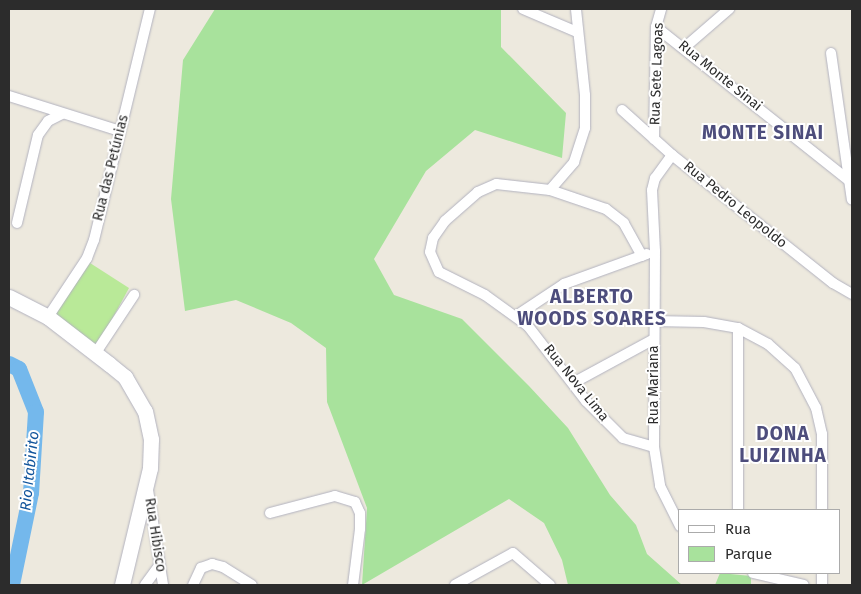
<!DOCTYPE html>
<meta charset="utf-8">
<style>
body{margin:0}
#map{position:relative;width:861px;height:594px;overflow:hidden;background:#ede9de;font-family:"Fira Sans",sans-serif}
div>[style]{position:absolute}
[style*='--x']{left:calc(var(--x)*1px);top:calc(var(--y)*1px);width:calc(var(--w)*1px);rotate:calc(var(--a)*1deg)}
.green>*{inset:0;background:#a8e29c}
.pitch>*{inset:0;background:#b9e998}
.river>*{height:16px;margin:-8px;padding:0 8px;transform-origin:8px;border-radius:8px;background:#74b8ec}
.roads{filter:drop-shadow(0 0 1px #b2b2bf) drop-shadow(0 0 1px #b2b2bf)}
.street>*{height:10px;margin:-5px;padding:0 5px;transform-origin:5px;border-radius:5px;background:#fff}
.secondary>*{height:15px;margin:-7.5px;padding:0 7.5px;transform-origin:7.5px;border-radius:7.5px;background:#fff}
span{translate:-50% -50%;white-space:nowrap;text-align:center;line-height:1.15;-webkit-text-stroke:4px #fff;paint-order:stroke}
.street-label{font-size:14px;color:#2c2c2c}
.water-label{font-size:15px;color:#11549b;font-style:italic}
.district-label{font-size:19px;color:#4d4d7c;font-weight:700;letter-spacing:1px}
.frame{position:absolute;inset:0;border:10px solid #2c2c2c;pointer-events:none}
.legend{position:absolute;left:678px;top:509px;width:162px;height:65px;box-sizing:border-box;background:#fff;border:1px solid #ababab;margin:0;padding:6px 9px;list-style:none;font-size:15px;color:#2c2c2c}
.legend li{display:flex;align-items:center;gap:10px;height:25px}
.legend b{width:25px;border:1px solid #ababab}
</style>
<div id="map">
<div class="green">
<div style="clip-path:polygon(215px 9px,501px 9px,501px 47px,566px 113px,562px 158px,475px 130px,426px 171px,374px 259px,394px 295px,462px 319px,529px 386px,568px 428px,610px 495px,636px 525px,647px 554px,682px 585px,568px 585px,562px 560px,544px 523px,509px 499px,362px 585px,367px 508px,327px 402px,326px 348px,291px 323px,236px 300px,185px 311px,171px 199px,183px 60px)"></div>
<div style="clip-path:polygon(720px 573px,751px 576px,751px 585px,715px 585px)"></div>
</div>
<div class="pitch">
<div style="clip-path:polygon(90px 263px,129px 288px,97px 347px,54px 315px)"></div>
</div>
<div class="river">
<div style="--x:9;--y:364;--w:11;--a:27"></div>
<div style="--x:19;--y:369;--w:46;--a:68.4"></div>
<div style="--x:36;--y:412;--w:81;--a:93.5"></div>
<div style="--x:31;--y:493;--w:94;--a:101.7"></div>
</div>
<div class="roads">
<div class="street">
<div style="--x:523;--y:9;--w:59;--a:23.1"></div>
<div style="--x:656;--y:27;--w:251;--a:38.5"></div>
<div style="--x:684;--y:48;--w:60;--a:-40.9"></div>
<div style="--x:831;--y:53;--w:148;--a:81.9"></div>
<div style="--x:9;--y:96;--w:116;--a:17.5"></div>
<div style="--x:622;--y:110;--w:67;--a:42"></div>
<div style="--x:672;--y:155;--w:206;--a:38.5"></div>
<div style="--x:833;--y:283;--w:22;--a:30"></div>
<div style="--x:654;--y:139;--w:112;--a:-89"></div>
<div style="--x:656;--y:27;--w:19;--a:-74"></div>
<div style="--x:672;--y:155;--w:29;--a:126"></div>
<div style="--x:655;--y:178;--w:12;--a:104"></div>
<div style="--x:652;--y:190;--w:61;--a:87.2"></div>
<div style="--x:655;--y:251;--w:196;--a:90.3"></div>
<div style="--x:654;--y:447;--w:39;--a:81"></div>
<div style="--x:660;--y:486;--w:45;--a:63.4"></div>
<div style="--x:550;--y:190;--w:37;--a:-49"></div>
<div style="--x:574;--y:162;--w:36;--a:-72"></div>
<div style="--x:585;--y:128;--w:33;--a:-90"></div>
<div style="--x:585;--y:95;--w:86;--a:-96"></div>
<div style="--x:17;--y:223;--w:90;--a:-76.6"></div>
<div style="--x:38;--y:135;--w:17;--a:-54"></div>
<div style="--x:48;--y:121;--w:16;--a:-27"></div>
<div style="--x:642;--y:256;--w:38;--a:-119"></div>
<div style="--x:624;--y:223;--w:23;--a:-142"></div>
<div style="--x:606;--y:209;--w:59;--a:-161.3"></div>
<div style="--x:550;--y:190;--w:54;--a:-173.7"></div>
<div style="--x:496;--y:184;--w:20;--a:156"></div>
<div style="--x:478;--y:192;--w:44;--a:138.7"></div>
<div style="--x:445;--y:221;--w:21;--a:125"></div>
<div style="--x:433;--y:238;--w:14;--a:102"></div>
<div style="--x:430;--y:252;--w:22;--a:66"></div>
<div style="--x:439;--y:272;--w:51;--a:26.6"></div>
<div style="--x:485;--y:295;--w:53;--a:35.8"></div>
<div style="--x:528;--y:326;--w:95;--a:52.3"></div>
<div style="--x:586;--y:401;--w:52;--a:45"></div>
<div style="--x:623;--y:438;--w:32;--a:16"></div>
<div style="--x:516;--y:316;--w:58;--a:-33.7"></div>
<div style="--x:564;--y:284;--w:88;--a:-19.9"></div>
<div style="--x:48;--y:317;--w:71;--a:-56.5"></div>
<div style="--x:87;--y:258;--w:19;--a:-69"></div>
<div style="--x:94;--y:240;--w:238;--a:-76.4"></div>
<div style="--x:653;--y:321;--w:51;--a:1.1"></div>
<div style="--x:704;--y:322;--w:35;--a:10"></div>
<div style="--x:738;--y:328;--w:34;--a:28"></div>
<div style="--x:768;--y:344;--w:36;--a:42"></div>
<div style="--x:795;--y:368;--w:45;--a:62.3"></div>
<div style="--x:816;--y:408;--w:27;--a:77"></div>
<div style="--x:822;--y:434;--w:76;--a:90"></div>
<div style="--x:95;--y:354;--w:71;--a:-56.5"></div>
<div style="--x:573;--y:383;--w:92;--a:-28.5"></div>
<div style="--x:148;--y:490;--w:96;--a:81"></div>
<div style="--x:738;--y:510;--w:182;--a:-90"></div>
<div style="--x:270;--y:513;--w:67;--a:-14.7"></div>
<div style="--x:335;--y:496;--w:21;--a:17"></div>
<div style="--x:355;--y:502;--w:12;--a:66"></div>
<div style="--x:360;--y:513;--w:16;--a:90"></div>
<div style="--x:360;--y:529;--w:56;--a:97.1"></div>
<div style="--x:753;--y:573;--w:52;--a:13.2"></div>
<div style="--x:822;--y:573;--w:12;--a:90"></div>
<div style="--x:145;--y:585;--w:22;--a:-54"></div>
<div style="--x:193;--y:585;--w:19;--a:-65"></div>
<div style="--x:201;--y:568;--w:12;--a:-20"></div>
<div style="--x:212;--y:564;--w:11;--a:15"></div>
<div style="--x:223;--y:567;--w:34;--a:32"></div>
<div style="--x:455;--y:585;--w:66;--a:-28.9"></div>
<div style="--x:513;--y:553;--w:49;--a:40.9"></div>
</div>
<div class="secondary">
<div style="--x:9;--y:297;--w:44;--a:27.1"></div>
<div style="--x:48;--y:317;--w:77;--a:37.6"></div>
<div style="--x:109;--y:364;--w:21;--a:39"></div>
<div style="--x:125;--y:377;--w:39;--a:60"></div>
<div style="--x:145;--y:411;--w:29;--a:78"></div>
<div style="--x:151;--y:439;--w:29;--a:92"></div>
<div style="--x:150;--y:468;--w:120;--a:103.5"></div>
</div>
</div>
<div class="street-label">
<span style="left:657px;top:74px;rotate:-88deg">Rua Sete Lagoas</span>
<span style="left:720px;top:76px;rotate:39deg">Rua Monte Sinai</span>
<span style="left:111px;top:168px;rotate:-76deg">Rua das Petúnias</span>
<span style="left:735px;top:205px;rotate:39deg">Rua Pedro Leopoldo</span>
<span style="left:576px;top:383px;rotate:51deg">Rua Nova Lima</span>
<span style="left:654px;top:385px;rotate:-90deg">Rua Mariana</span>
<span style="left:155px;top:535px;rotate:81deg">Rua Hibisco</span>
</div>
<div class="water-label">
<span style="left:30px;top:471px;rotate:-84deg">Rio Itabirito</span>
</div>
<div class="district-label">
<span style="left:763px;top:133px">MONTE SINAI</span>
<span style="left:592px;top:308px">ALBERTO<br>WOODS SOARES</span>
<span style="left:783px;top:445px">DONA<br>LUIZINHA</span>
</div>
<div class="frame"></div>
<ul class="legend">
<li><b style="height:6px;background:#fff"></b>Rua</li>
<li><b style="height:14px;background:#a8e29c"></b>Parque</li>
</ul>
</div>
